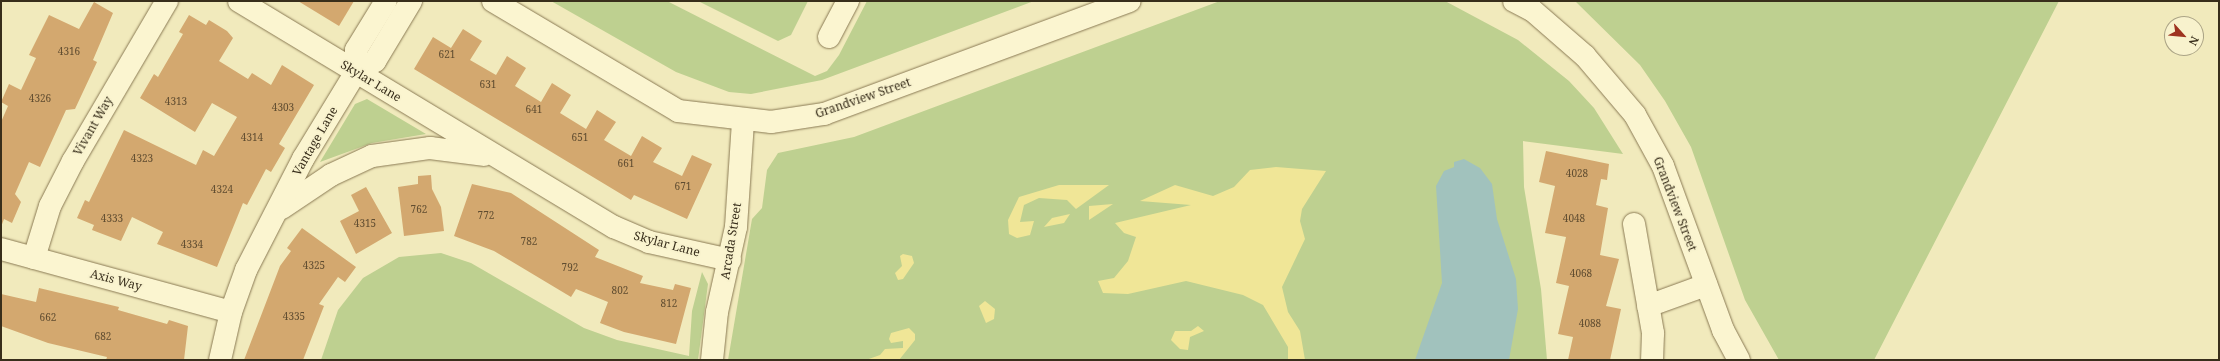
<!DOCTYPE html>
<style>
body{margin:0}
#map{position:relative;width:2220px;height:361px;overflow:hidden;background:#f1eabc;font-family:"Noto Serif",serif}
div>[style]{position:absolute}
[style*='--x']{left:calc(var(--x)*1px);top:calc(var(--y)*1px);width:calc(var(--w)*1px);rotate:calc(var(--a)*1deg)}
.green>*{inset:0;background:#bed090}
.sand>*{inset:0;background:#f0e697}
.water>*{inset:0;background:#a1c2bd}
.building>*{inset:0;background:#d3a86f}
.roads{filter:drop-shadow(0 0 1px #8a7a54) drop-shadow(0 0 1px #8a7a54)}
.minor>*{height:22px;margin:-11px;padding:0 11px;transform-origin:11px;border-radius:11px;background:#fbf5d0}
span{translate:-50% -50%;white-space:nowrap;text-align:center;line-height:1.15;-webkit-text-stroke:3.5px #f8f2cd;paint-order:stroke}
.number-label{font-size:10px;color:#5f4c30}
.number-label span{-webkit-text-stroke-width:0}
.street-label{font-size:12px;color:#382e1b}
.frame{position:absolute;inset:0;border:2px solid #382e1b;pointer-events:none}
.north{position:absolute;left:2164px;top:16px;width:40px;height:40px;box-sizing:border-box;background:#f8f2cd;border:1px solid #aba486;border-radius:50%;rotate:117deg;font-size:11px;font-weight:700;line-height:16px;text-align:center;color:#382e1b}
.north::after{content:'';display:block;margin:auto;width:14px;height:18px;background:#9e3320;clip-path:polygon(50% 0,100% 100%,50% 72%,0 100%)}
</style>
<div id="map">
<div class="green">
<div style="clip-path:polygon(551px 1px,667px 1px,815px 76px,827px 71px,839px 55px,867px 1px,1034px 1px,822px 80px,751px 94px,729px 92px,676px 72px)"></div>
<div style="clip-path:polygon(698px 1px,808px 1px,791px 35px,778px 41px)"></div>
<div style="clip-path:polygon(1220px 1px,1445px 1px,1518px 40px,1569px 81px,1594px 108px,1623px 154px,1523px 141px,1524px 187px,1541px 289px,1547px 360px,728px 360px,752px 219px,762px 208px,767px 170px,778px 153px,854px 137px)"></div>
<div style="clip-path:polygon(1575px 1px,2059px 1px,1874px 360px,1779px 360px,1745px 300px,1691px 147px,1665px 101px,1640px 65px)"></div>
<div style="clip-path:polygon(367px 99px,426px 134px,372px 143px,320px 162px,355px 104px)"></div>
<div style="clip-path:polygon(441px 253px,471px 263px,584px 328px,617px 340px,689px 356px,692px 311px,702px 272px,708px 284px,698px 360px,321px 360px,338px 310px,363px 278px,399px 257px)"></div>
</div>
<div class="sand">
<div style="clip-path:polygon(1276px 167px,1326px 171px,1302px 209px,1300px 221px,1305px 239px,1282px 287px,1288px 312px,1300px 331px,1305px 360px,1288px 360px,1288px 347px,1263px 305px,1243px 295px,1186px 281px,1128px 294px,1103px 293px,1098px 281px,1114px 278px,1128px 261px,1136px 237px,1124px 233px,1115px 223px,1191px 205px,1140px 201px,1175px 185px,1213px 196px,1234px 187px,1250px 170px)"></div>
<div style="clip-path:polygon(1059px 185px,1109px 185px,1076px 209px,1067px 200px,1039px 198px,1024px 205px,1020px 222px,1034px 221px,1030px 235px,1017px 238px,1009px 234px,1008px 220px,1019px 197px)"></div>
<div style="clip-path:polygon(1113px 204px,1089px 220px,1089px 206px)"></div>
<div style="clip-path:polygon(1070px 214px,1064px 223px,1044px 227px,1052px 218px)"></div>
<div style="clip-path:polygon(903px 254px,912px 256px,914px 263px,903px 279px,898px 280px,895px 273px,902px 266px,900px 256px)"></div>
<div style="clip-path:polygon(985px 301px,995px 309px,994px 319px,986px 323px,979px 306px)"></div>
<div style="clip-path:polygon(1198px 326px,1204px 331px,1190px 337px,1188px 350px,1180px 349px,1171px 340px,1175px 331px,1191px 331px)"></div>
<div style="clip-path:polygon(909px 328px,915px 334px,915px 340px,899px 360px,866px 360px,880px 355px,885px 349px,903px 348px,903px 341px,891px 343px,889px 339px,891px 333px)"></div>
</div>
<div class="water">
<div style="clip-path:polygon(1464px 159px,1480px 168px,1492px 184px,1497px 219px,1516px 279px,1518px 309px,1509px 360px,1415px 360px,1442px 283px,1436px 186px,1444px 171px,1454px 167px,1454px 162px)"></div>
</div>
<div class="building">
<div style="clip-path:polygon(298px 1px,354px 1px,339px 26px)"></div>
<div style="clip-path:polygon(94px 2px,113px 13px,93px 60px,97px 62px,75px 109px,66px 110px,40px 167px,29px 162px,15px 194px,21px 202px,12px 223px,4px 219px,1px 227px,1px 122px,8px 106px,1px 102px,9px 84px,21px 90px,36px 58px,29px 55px,49px 15px,79px 29px)"></div>
<div style="clip-path:polygon(189px 15px,206px 25px,209px 20px,227px 31px,233px 38px,219px 61px,248px 79px,252px 73px,271px 85px,282px 65px,314px 85px,279px 144px,285px 148px,271px 172px,266px 169px,247px 205px,243px 203px,217px 267px,157px 244px,163px 232px,132px 217px,121px 241px,92px 230px,94px 225px,77px 218px,85px 200px,89px 202px,124px 130px,196px 165px,203px 150px,214px 156px,237px 117px,212px 103px,195px 132px,140px 98px,154px 74px,158px 77px,183px 34px,179px 32px)"></div>
<div style="clip-path:polygon(463px 29px,482px 41px,470px 60px,496px 75px,507px 56px,526px 68px,515px 86px,541px 102px,552px 83px,571px 95px,560px 113px,586px 129px,597px 110px,616px 122px,604px 140px,631px 156px,642px 136px,662px 148px,653px 162px,682px 176px,692px 155px,712px 164px,687px 219px,634px 195px,631px 200px,414px 69px,433px 37px,451px 48px)"></div>
<div style="clip-path:polygon(1546px 151px,1609px 164px,1607px 180px,1601px 179px,1596px 205px,1608px 208px,1600px 255px,1619px 259px,1606px 306px,1621px 309px,1610px 360px,1568px 360px,1573px 337px,1558px 334px,1569px 286px,1556px 283px,1566px 237px,1545px 233px,1555px 186px,1539px 182px)"></div>
<div style="clip-path:polygon(431px 175px,432px 189px,441px 207px,444px 231px,404px 236px,398px 187px,418px 184px,418px 176px)"></div>
<div style="clip-path:polygon(472px 184px,511px 193px,599px 250px,595px 257px,643px 276px,640px 283px,673px 290px,675px 284px,691px 288px,676px 344px,624px 332px,600px 323px,608px 302px,576px 289px,571px 297px,494px 251px,454px 236px)"></div>
<div style="clip-path:polygon(366px 187px,392px 233px,356px 254px,340px 221px,359px 211px,351px 195px)"></div>
<div style="clip-path:polygon(302px 228px,356px 267px,345px 282px,338px 277px,319px 304px,324px 306px,303px 360px,244px 360px,280px 266px,291px 251px,287px 248px)"></div>
<div style="clip-path:polygon(39px 288px,119px 307px,118px 310px,167px 324px,169px 320px,188px 326px,184px 360px,106px 360px,107px 357px,48px 343px,1px 326px,1px 294px,36px 302px)"></div>
</div>
<div class="roads">
<div class="minor">
<div style="--x:239;--y:1;--w:438;--a:31.1"></div>
<div style="--x:614;--y:227;--w:38;--a:23"></div>
<div style="--x:649;--y:242;--w:83;--a:12.5"></div>
<div style="--x:493;--y:1;--w:215;--a:30.7"></div>
<div style="--x:678;--y:111;--w:94;--a:6.7"></div>
<div style="--x:771;--y:122;--w:54;--a:-8.6"></div>
<div style="--x:824;--y:114;--w:326;--a:-20.3"></div>
<div style="--x:1514;--y:1;--w:20;--a:27"></div>
<div style="--x:1532;--y:10;--w:70;--a:41"></div>
<div style="--x:1585;--y:56;--w:77;--a:49.7"></div>
<div style="--x:1635;--y:115;--w:58;--a:61.2"></div>
<div style="--x:1663;--y:166;--w:175;--a:69.9"></div>
<div style="--x:1723;--y:330;--w:34;--a:62"></div>
<div style="--x:829;--y:37;--w:41;--a:-62.2"></div>
<div style="--x:356;--y:72;--w:22;--a:-90"></div>
<div style="--x:356;--y:50;--w:57;--a:-58.5"></div>
<div style="--x:282;--y:208;--w:59;--a:-34"></div>
<div style="--x:331;--y:175;--w:45;--a:-24.9"></div>
<div style="--x:372;--y:156;--w:59;--a:-7.9"></div>
<div style="--x:430;--y:148;--w:54;--a:7.4"></div>
<div style="--x:1634;--y:224;--w:111;--a:80.1"></div>
<div style="--x:1653;--y:333;--w:27;--a:92"></div>
<div style="--x:1;--y:249;--w:238;--a:15.3"></div>
<div style="--x:34;--y:258;--w:54;--a:-72.9"></div>
<div style="--x:50;--y:206;--w:51;--a:-62.9"></div>
<div style="--x:73;--y:161;--w:186;--a:-59.6"></div>
<div style="--x:1648;--y:306;--w:62;--a:-19.9"></div>
<div style="--x:220;--y:360;--w:49;--a:-77.1"></div>
<div style="--x:231;--y:312;--w:45;--a:-70.3"></div>
<div style="--x:246;--y:270;--w:125;--a:-62.8"></div>
<div style="--x:303;--y:159;--w:102;--a:-58.7"></div>
<div style="--x:356;--y:72;--w:22;--a:-30"></div>
<div style="--x:375;--y:61;--w:70;--a:-59"></div>
<div style="--x:712;--y:360;--w:48;--a:-84.1"></div>
<div style="--x:717;--y:312;--w:87;--a:-77.4"></div>
<div style="--x:736;--y:227;--w:106;--a:-86.2"></div>
</div>
</div>
<div class="number-label">
<span style="left:69px;top:52px">4316</span>
<span style="left:447px;top:55px">621</span>
<span style="left:488px;top:85px">631</span>
<span style="left:40px;top:99px">4326</span>
<span style="left:176px;top:102px">4313</span>
<span style="left:283px;top:108px">4303</span>
<span style="left:534px;top:110px">641</span>
<span style="left:252px;top:138px">4314</span>
<span style="left:580px;top:138px">651</span>
<span style="left:142px;top:159px">4323</span>
<span style="left:626px;top:164px">661</span>
<span style="left:1577px;top:174px">4028</span>
<span style="left:683px;top:187px">671</span>
<span style="left:222px;top:190px">4324</span>
<span style="left:419px;top:210px">762</span>
<span style="left:486px;top:216px">772</span>
<span style="left:112px;top:219px">4333</span>
<span style="left:1574px;top:219px">4048</span>
<span style="left:365px;top:224px">4315</span>
<span style="left:529px;top:242px">782</span>
<span style="left:192px;top:245px">4334</span>
<span style="left:314px;top:266px">4325</span>
<span style="left:570px;top:268px">792</span>
<span style="left:1581px;top:274px">4068</span>
<span style="left:620px;top:291px">802</span>
<span style="left:669px;top:304px">812</span>
<span style="left:294px;top:317px">4335</span>
<span style="left:48px;top:318px">662</span>
<span style="left:1590px;top:324px">4088</span>
<span style="left:103px;top:337px">682</span>
</div>
<div class="street-label">
<span style="left:371px;top:81px;rotate:31deg">Skylar Lane</span>
<span style="left:863px;top:98px;rotate:-19deg">Grandview Street</span>
<span style="left:93px;top:126px;rotate:-60deg">Vivant Way</span>
<span style="left:315px;top:141px;rotate:-60deg">Vantage Lane</span>
<span style="left:1675px;top:204px;rotate:69deg">Grandview Street</span>
<span style="left:731px;top:241px;rotate:-81deg">Arcada Street</span>
<span style="left:667px;top:244px;rotate:15deg">Skylar Lane</span>
<span style="left:116px;top:280px;rotate:15deg">Axis Way</span>
</div>
<div class="frame"></div>
<div class="north">N</div>
</div>
